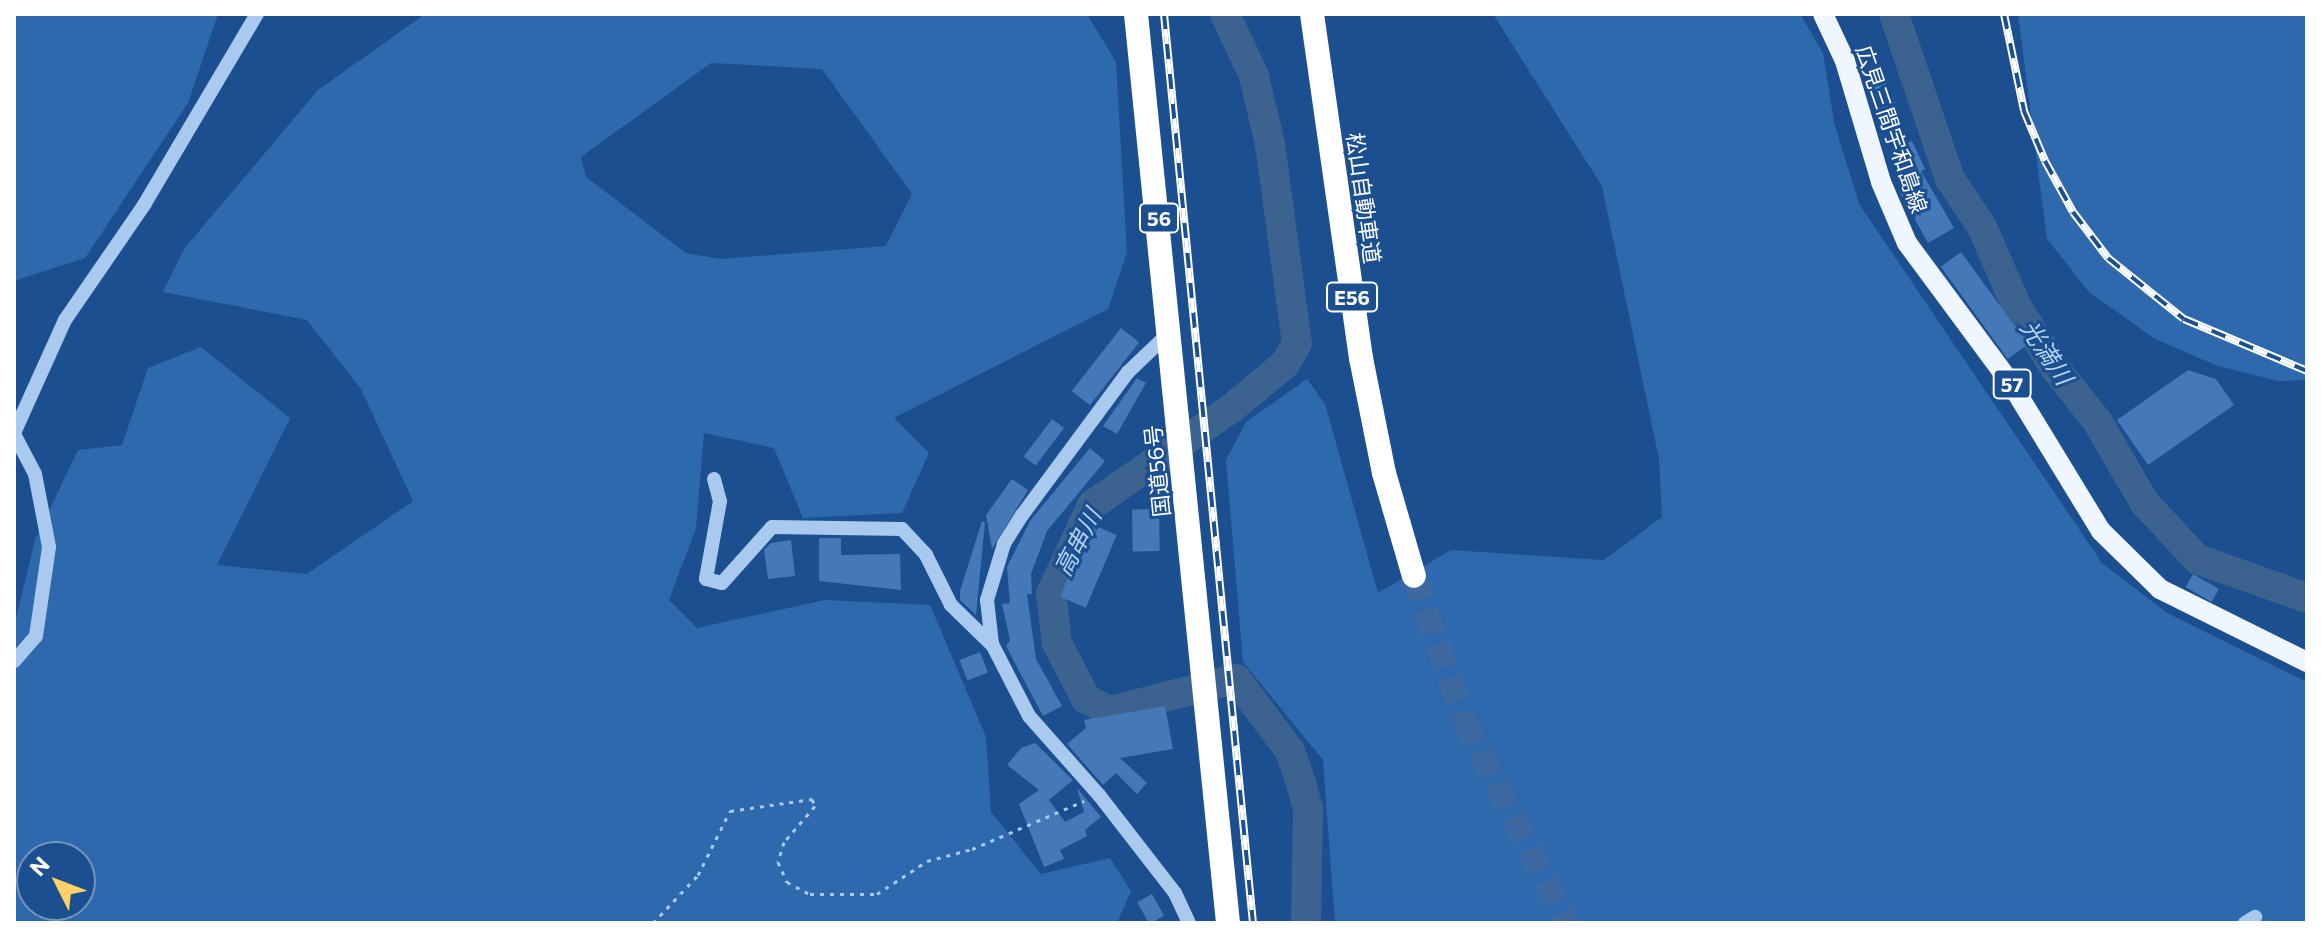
<!DOCTYPE html>
<meta charset="utf-8">
<style>
body{margin:0}
#map{position:relative;width:2321px;height:937px;overflow:hidden;background:#1b4f8f;font-family:Commissioner,"Noto Sans JP",sans-serif}
div>[style]{position:absolute}
[style*='--x']{left:calc(var(--x)*1px);top:calc(var(--y)*1px);width:calc(var(--w)*1px);rotate:calc(var(--a)*1deg)}
.green>*{inset:0;background:#2e69ad}
.river>*{height:30px;margin:-15px;padding:0 15px;transform-origin:15px;border-radius:15px;background:#3c6290}
.building>*{inset:0;background:#4478b7;transform-origin:0 0}
.highway-tunnel>*{height:24px;margin-top:-12px;transform-origin:0;background:repeating-linear-gradient(90deg,#3d69a0 0 24px,transparent 0 36px)}
.path>*{height:3px;margin-top:-1.5px;transform-origin:0;background:repeating-linear-gradient(90deg,#a9c9ee 0 4px,transparent 0 10px)}
.minor>*{height:14px;margin:-7px;padding:0 7px;transform-origin:7px;border-radius:7px;background:#a9c9ee}
.major>*{height:20px;margin:-10px;padding:0 10px;transform-origin:10px;border-radius:10px;background:#f0f6ff}
.highway>*{height:24px;margin:-12px;padding:0 12px;transform-origin:12px;border-radius:12px;background:#fff}
.rail>*{height:8px;margin-top:-4px;transform-origin:0;background:repeating-linear-gradient(90deg,#1b4f8f 0 15px,#fff 0 30px);box-sizing:border-box;border-block:2px solid #fff}
span{translate:-50% -50%;white-space:nowrap;text-align:center;line-height:1.15;-webkit-text-stroke:6px #1b4f8f;paint-order:stroke}
.shield-label span{padding:2px 6px;background:#1b4f8f;border:2px solid;border-radius:6px;-webkit-text-stroke-width:0}
.shield-label{font-size:20px;color:#fff;font-weight:700}
.street-label{font-size:22px;color:#fff}
.water-label{font-size:24px;color:#b5d3f5;font-style:italic}
.frame{position:absolute;inset:0;border:16px solid #fff;pointer-events:none}
.north{position:absolute;left:16px;top:841px;width:80px;height:80px;box-sizing:border-box;background:#1b4f8f;border:2px solid #7695bc;border-radius:50%;rotate:312deg;font-size:22px;font-weight:700;line-height:32px;text-align:center;color:#fff}
.north::after{content:'';display:block;margin:auto;width:28px;height:36px;background:#ffd166;clip-path:polygon(50% 0,100% 100%,50% 72%,0 100%)}
</style>
<div id="map">
<div class="green">
<div style="clip-path:polygon(14px 14px,218px 14px,188px 103px,85px 258px,14px 281px)"></div>
<div style="clip-path:polygon(evenodd,425px 14px,1087px 14px,1116px 62px,1127px 253px,1108px 309px,894px 418px,929px 453px,902px 513px,803px 518px,774px 448px,704px 433px,696px 528px,669px 600px,697px 628px,825px 600px,930px 605px,986px 737px,991px 812px,1041px 874px,1110px 858px,1131px 891px,1117px 923px,14px 923px,14px 626px,35px 540px,78px 450px,122px 445px,148px 368px,201px 347px,290px 418px,217px 565px,307px 574px,413px 501px,361px 389px,307px 320px,163px 292px,184px 249px,318px 90px,425px 14px,711px 63px,822px 69px,912px 194px,886px 246px,721px 259px,686px 253px,586px 177px,581px 157px,711px 63px,425px 14px,32px 857px,80px 857px,80px 905px,32px 905px,32px 857px)"></div>
<div style="clip-path:polygon(1493px 14px,1800px 14px,1823px 53px,1834px 122px,1859px 204px,2102px 563px,2167px 613px,2307px 682px,2307px 923px,1335px 923px,1323px 760px,1243px 662px,1226px 460px,1246px 422px,1307px 379px,1325px 404px,1378px 593px,1451px 550px,1604px 560px,1662px 517px,1659px 459px,1602px 186px)"></div>
<div style="clip-path:polygon(2018px 14px,2307px 14px,2307px 380px,2278px 381px,2218px 366px,2155px 339px,2089px 292px,2047px 239px)"></div>
</div>
<div class="river">
<div style="--x:1225;--y:14;--w:68;--a:64.9"></div>
<div style="--x:1254;--y:76;--w:70;--a:76.8"></div>
<div style="--x:1270;--y:144;--w:201;--a:82.3"></div>
<div style="--x:1297;--y:343;--w:24;--a:120"></div>
<div style="--x:1285;--y:364;--w:69;--a:140.3"></div>
<div style="--x:1232;--y:408;--w:170;--a:145.3"></div>
<div style="--x:1092;--y:505;--w:98;--a:114.7"></div>
<div style="--x:1051;--y:594;--w:49;--a:83"></div>
<div style="--x:1057;--y:643;--w:63;--a:62.6"></div>
<div style="--x:1086;--y:699;--w:27;--a:27"></div>
<div style="--x:1110;--y:711;--w:130;--a:-14.3"></div>
<div style="--x:1236;--y:679;--w:90;--a:53.1"></div>
<div style="--x:1290;--y:751;--w:34;--a:71"></div>
<div style="--x:1301;--y:783;--w:27;--a:75"></div>
<div style="--x:1308;--y:809;--w:114;--a:91"></div>
<div style="--x:1894;--y:14;--w:174;--a:71.3"></div>
<div style="--x:1950;--y:179;--w:58;--a:56.3"></div>
<div style="--x:1982;--y:227;--w:87;--a:66.4"></div>
<div style="--x:2017;--y:307;--w:72;--a:58.1"></div>
<div style="--x:2055;--y:368;--w:68;--a:51.6"></div>
<div style="--x:2097;--y:421;--w:95;--a:59.7"></div>
<div style="--x:2145;--y:503;--w:76;--a:47.1"></div>
<div style="--x:2197;--y:559;--w:117;--a:19.5"></div>
</div>
<div class="building">
<div style="left:1882px;top:73px;width:37px;height:20px;rotate:66deg"></div>
<div style="clip-path:polygon(1912px 141px,1925px 169px,1921px 171px,1954px 228px,1928px 243px,1899px 191px,1908px 186px,1891px 150px)"></div>
<div style="left:1961px;top:252px;width:114px;height:25px;rotate:54deg"></div>
<div style="left:1121px;top:328px;width:23px;height:80px;rotate:38deg"></div>
<div style="clip-path:polygon(2188px 370px,2216px 379px,2234px 405px,2148px 465px,2117px 420px)"></div>
<div style="clip-path:polygon(1137px 378px,1146px 383px,1117px 434px,1103px 426px)"></div>
<div style="left:1052px;top:419px;width:15px;height:47px;rotate:37deg"></div>
<div style="clip-path:polygon(1090px 448px,1105px 461px,1047px 531px,1031px 574px,1032px 594px,1027px 594px,1036px 659px,1062px 706px,1043px 716px,1006px 646px,1010px 640px,1002px 604px,1010px 603px,1007px 567px,1030px 521px)"></div>
<div style="clip-path:polygon(1012px 479px,1028px 490px,992px 549px,986px 515px)"></div>
<div style="left:1159px;top:509px;width:42px;height:27px;rotate:89deg"></div>
<div style="clip-path:polygon(982px 521px,985px 522px,976px 615px,960px 600px,960px 591px)"></div>
<div style="left:1091px;top:524px;width:28px;height:79px;rotate:23deg"></div>
<div style="clip-path:polygon(819px 538px,841px 538px,841px 555px,900px 554px,901px 590px,819px 581px)"></div>
<div style="clip-path:polygon(791px 540px,795px 576px,768px 579px,764px 550px,771px 543px)"></div>
<div style="left:2193px;top:574px;width:30px;height:15px;rotate:30deg"></div>
<div style="left:980px;top:652px;width:22px;height:22px;rotate:69deg"></div>
<div style="clip-path:polygon(1165px 706px,1173px 749px,1120px 758px,1147px 783px,1137px 794px,1116px 773px,1103px 785px,1067px 744px,1086px 728px,1084px 720px)"></div>
<div style="clip-path:polygon(1035px 743px,1073px 780px,1049px 800px,1065px 822px,1084px 812px,1077px 788px,1101px 817px,1085px 830px,1087px 836px,1060px 850px,1064px 859px,1044px 867px,1019px 804px,1039px 790px,1007px 765px,1021px 748px)"></div>
<div style="left:1152px;top:894px;width:25px;height:17px;rotate:61deg"></div>
</div>
<div class="highway-tunnel">
<div style="--x:1414;--y:576;--w:152;--a:70.9"></div>
<div style="--x:1464;--y:720;--w:228;--a:63.1"></div>
</div>
<div class="path">
<div style="--x:653;--y:923;--w:66;--a:-46.8"></div>
<div style="--x:698;--y:875;--w:72;--a:-63.4"></div>
<div style="--x:730;--y:811;--w:83;--a:-8.3"></div>
<div style="--x:812;--y:799;--w:8;--a:67"></div>
<div style="--x:815;--y:806;--w:48;--a:130.7"></div>
<div style="--x:784;--y:842;--w:21;--a:107"></div>
<div style="--x:778;--y:862;--w:22;--a:66"></div>
<div style="--x:787;--y:882;--w:26;--a:28"></div>
<div style="--x:810;--y:894;--w:67;--a:0"></div>
<div style="--x:877;--y:894;--w:60;--a:-33.4"></div>
<div style="--x:927;--y:861;--w:47;--a:-14.9"></div>
<div style="--x:972;--y:849;--w:122;--a:-23.2"></div>
</div>
<div class="minor">
<div style="--x:1169;--y:333;--w:57;--a:136.4"></div>
<div style="--x:1128;--y:372;--w:178;--a:126.5"></div>
<div style="--x:1022;--y:515;--w:34;--a:122"></div>
<div style="--x:1004;--y:544;--w:59;--a:106.9"></div>
<div style="--x:987;--y:600;--w:44;--a:83.5"></div>
<div style="--x:992;--y:644;--w:81;--a:62.8"></div>
<div style="--x:1029;--y:716;--w:106;--a:48.5"></div>
<div style="--x:1099;--y:795;--w:124;--a:52.2"></div>
<div style="--x:1175;--y:893;--w:33;--a:65"></div>
<div style="--x:14;--y:433;--w:124;--a:-65.7"></div>
<div style="--x:65;--y:320;--w:140;--a:-55.5"></div>
<div style="--x:144;--y:205;--w:222;--a:-59.4"></div>
<div style="--x:14;--y:434;--w:45;--a:62.3"></div>
<div style="--x:35;--y:474;--w:74;--a:79.1"></div>
<div style="--x:49;--y:547;--w:90;--a:98.3"></div>
<div style="--x:36;--y:636;--w:33;--a:131"></div>
<div style="--x:714;--y:479;--w:23;--a:75"></div>
<div style="--x:720;--y:501;--w:79;--a:100.2"></div>
<div style="--x:706;--y:579;--w:16;--a:14"></div>
<div style="--x:722;--y:583;--w:75;--a:-48.2"></div>
<div style="--x:772;--y:527;--w:130;--a:0.9"></div>
<div style="--x:902;--y:529;--w:35;--a:47"></div>
<div style="--x:926;--y:555;--w:56;--a:63.4"></div>
<div style="--x:951;--y:605;--w:56;--a:44.3"></div>
<div style="--x:2245;--y:923;--w:12;--a:-31"></div>
</div>
<div class="major">
<div style="--x:1823;--y:14;--w:52;--a:64.9"></div>
<div style="--x:1845;--y:61;--w:126;--a:73.4"></div>
<div style="--x:1881;--y:182;--w:66;--a:66.9"></div>
<div style="--x:1907;--y:243;--w:173;--a:53.5"></div>
<div style="--x:2010;--y:382;--w:175;--a:58.6"></div>
<div style="--x:2101;--y:531;--w:83;--a:44.5"></div>
<div style="--x:2160;--y:589;--w:164;--a:26.4"></div>
</div>
<div class="highway">
<div style="--x:1136;--y:14;--w:914;--a:84.22"></div>
<div style="--x:1312;--y:14;--w:347;--a:81.9"></div>
<div style="--x:1361;--y:358;--w:117;--a:78.7"></div>
<div style="--x:1384;--y:473;--w:107;--a:73.8"></div>
</div>
<div class="rail">
<div style="--x:1164;--y:14;--w:913;--a:84.41"></div>
<div style="--x:2004;--y:14;--w:99;--a:78.3"></div>
<div style="--x:2024;--y:111;--w:54;--a:67.2"></div>
<div style="--x:2045;--y:161;--w:58;--a:61.2"></div>
<div style="--x:2073;--y:212;--w:58;--a:52.7"></div>
<div style="--x:2108;--y:258;--w:97;--a:38.8"></div>
<div style="--x:2184;--y:319;--w:134;--a:22.9"></div>
</div>
<div class="shield-label">
<span style="left:1159px;top:218px">56</span>
<span style="left:1352px;top:297px">E56</span>
<span style="left:2012px;top:384px">57</span>
</div>
<div class="street-label">
<span style="left:1892px;top:129px;rotate:71deg">広見三間宇和島線</span>
<span style="left:1364px;top:198px;rotate:82deg">松山自動車道</span>
<span style="left:1157px;top:471px;rotate:-96deg">国道56号</span>
</div>
<div class="water-label">
<span style="left:2047px;top:352px;rotate:56deg">光満川</span>
<span style="left:1077px;top:542px;rotate:-62deg">高串川</span>
</div>
<div class="frame"></div>
<div class="north">N</div>
</div>
